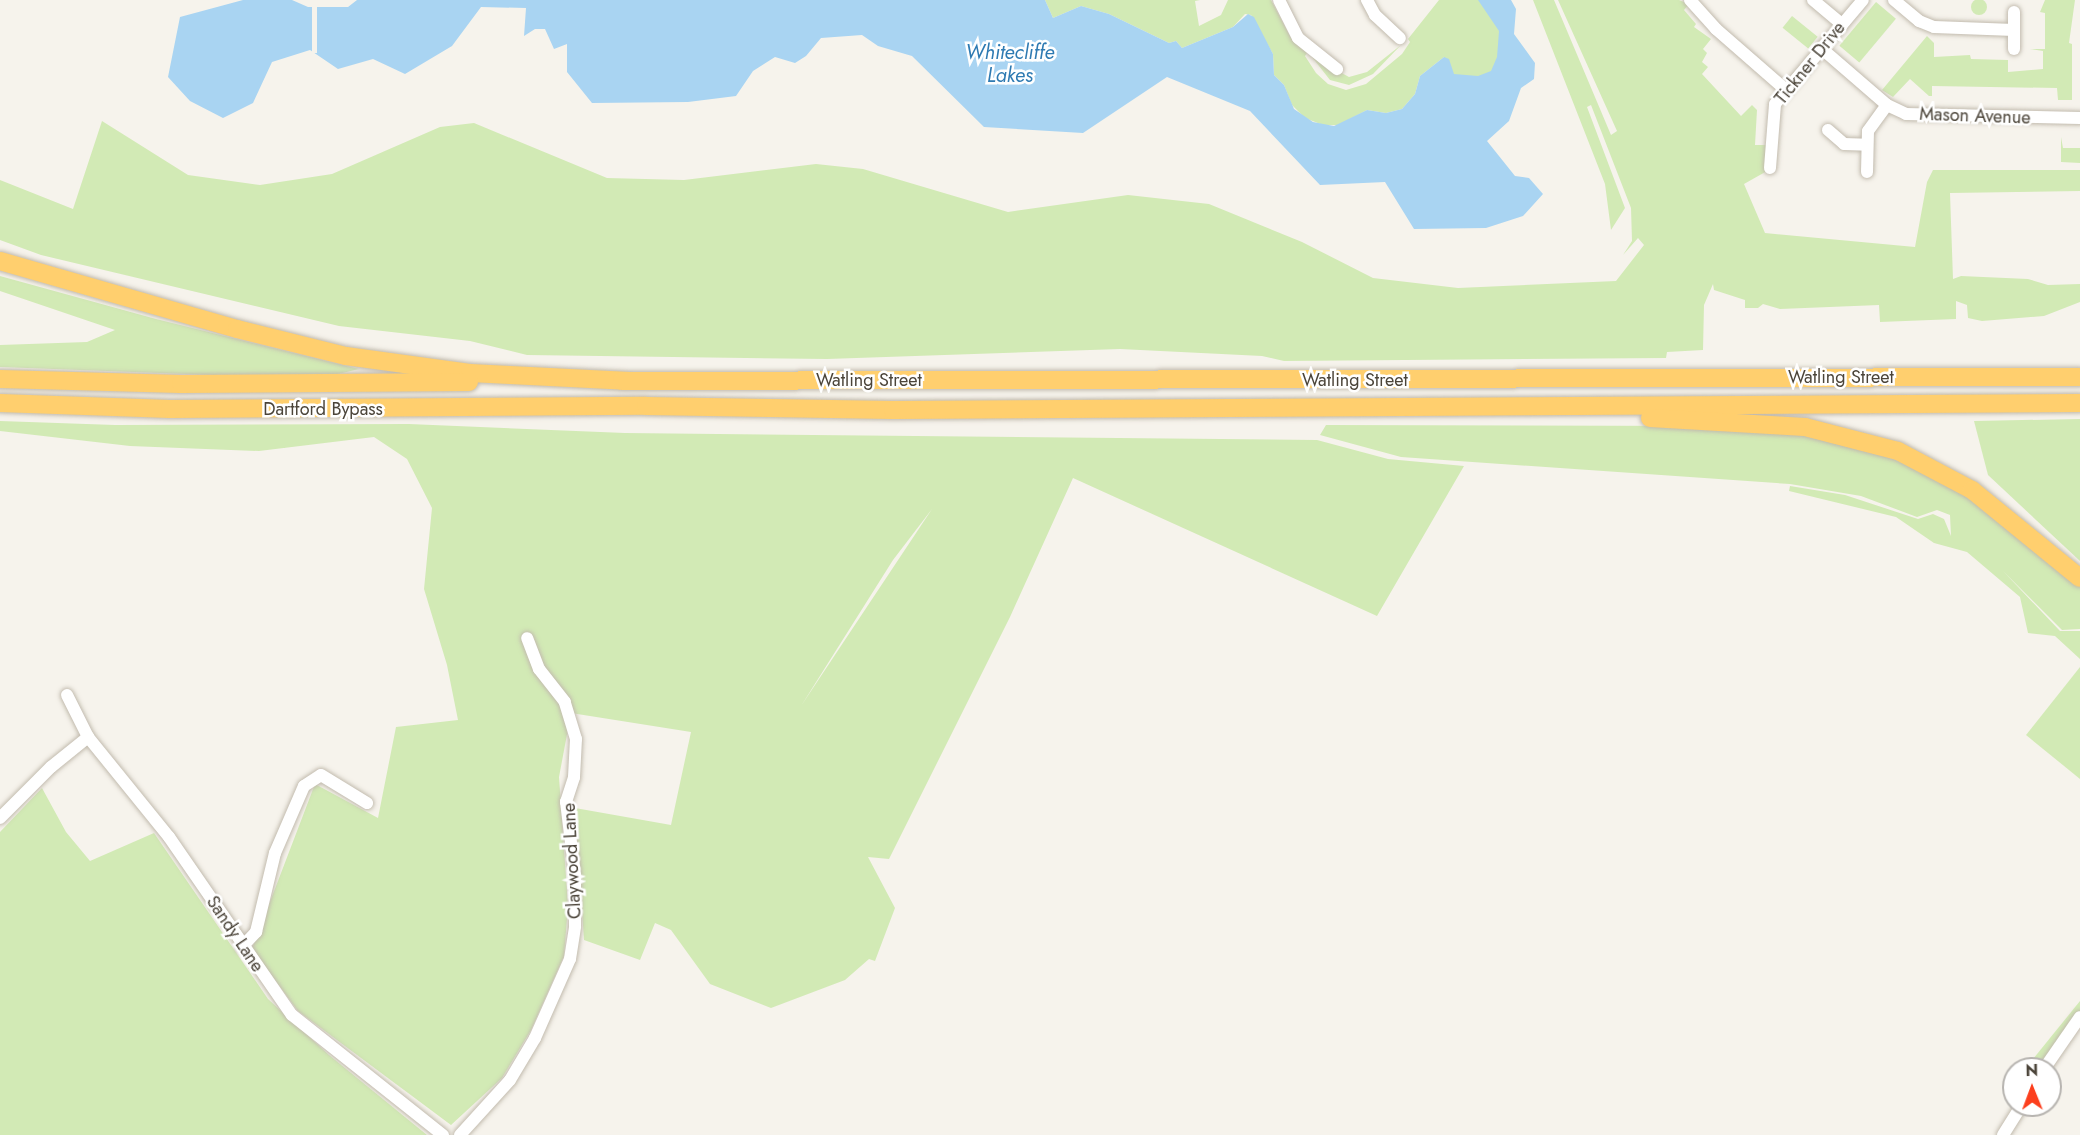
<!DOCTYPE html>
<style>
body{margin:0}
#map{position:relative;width:2080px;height:1135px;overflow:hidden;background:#f6f3ec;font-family:Jost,sans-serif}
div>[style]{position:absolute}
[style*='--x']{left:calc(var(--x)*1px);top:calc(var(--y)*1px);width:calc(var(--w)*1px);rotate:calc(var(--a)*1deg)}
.green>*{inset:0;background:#d2eab5;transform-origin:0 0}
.round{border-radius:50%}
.water>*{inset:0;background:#a9d4f2}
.pier>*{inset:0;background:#f6f3ec;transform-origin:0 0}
.roads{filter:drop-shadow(0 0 2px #c2bbae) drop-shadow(0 0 2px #c2bbae)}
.minor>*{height:12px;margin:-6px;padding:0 6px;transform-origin:6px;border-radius:6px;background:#fff}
.highway>*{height:18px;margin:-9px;padding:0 9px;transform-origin:9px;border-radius:9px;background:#ffcf6e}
span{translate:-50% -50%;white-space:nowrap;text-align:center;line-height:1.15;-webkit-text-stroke:5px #fff;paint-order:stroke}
.street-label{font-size:18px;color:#4b4439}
.water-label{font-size:20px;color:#2e7ab2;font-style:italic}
.north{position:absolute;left:2002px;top:1057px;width:60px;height:60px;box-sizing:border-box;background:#fff;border:2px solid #b7b4b0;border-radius:50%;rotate:359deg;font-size:16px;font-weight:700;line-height:24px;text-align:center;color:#4b4439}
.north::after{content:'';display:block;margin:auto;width:21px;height:27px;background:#fc3f1d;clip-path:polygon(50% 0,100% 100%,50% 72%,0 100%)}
</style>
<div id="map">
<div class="green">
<div class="round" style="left:1971px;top:-1px;width:16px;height:16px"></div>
<div style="clip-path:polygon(1045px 0,1200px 0,1195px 1px,1199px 26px,1221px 15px,1228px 0,1271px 0,1292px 40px,1307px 53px,1305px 56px,1316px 73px,1328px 84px,1346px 90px,1366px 84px,1402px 54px,1410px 42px,1408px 39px,1439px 0,1479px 0,1530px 65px,1431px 136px,1444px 57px,1420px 76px,1415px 94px,1402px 109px,1386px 113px,1367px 110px,1338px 125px,1323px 125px,1305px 118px,1292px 105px,1284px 85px,1274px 75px,1273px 54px,1251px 15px,1245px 14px,1233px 27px,1182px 48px,1176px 41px,1169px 43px,1109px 14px,1081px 6px,1053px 18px)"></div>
<div style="clip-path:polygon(1533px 0,1554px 0,1611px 135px,1617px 131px,1558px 0,1679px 0,1689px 4px,1684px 10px,1696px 24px,1694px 27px,1711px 39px,1703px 49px,1707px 53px,1702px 62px,1708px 67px,1702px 74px,1741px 116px,1752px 105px,1757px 110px,1755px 145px,1767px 145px,1767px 171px,1744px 184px,1765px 233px,1915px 247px,1927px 182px,1933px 170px,2080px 170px,2080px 191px,1950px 193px,1953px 279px,1961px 276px,2028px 279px,2048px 285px,2080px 284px,2080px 302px,2044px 316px,1982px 321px,1968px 318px,1967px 305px,1956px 301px,1956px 319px,1880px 322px,1879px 305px,1780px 309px,1763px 304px,1758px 308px,1745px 308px,1745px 300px,1714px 290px,1713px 284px,1704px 305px,1703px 350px,1667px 352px,1666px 358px,1284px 361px,1262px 356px,1120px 349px,827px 359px,527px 355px,470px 341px,339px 326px,41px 255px,0 240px,0 180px,73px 209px,102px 121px,188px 175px,260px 185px,332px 174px,440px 127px,474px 123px,607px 178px,684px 180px,816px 164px,863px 169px,1008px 212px,1128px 195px,1209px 204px,1302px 242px,1373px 278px,1458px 288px,1616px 281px,1644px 245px,1638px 238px,1623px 255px,1632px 241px,1631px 208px,1591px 105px,1587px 107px,1625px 208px,1611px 230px,1605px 184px)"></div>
<div style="clip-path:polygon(2045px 0,2075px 0,2069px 43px,2072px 44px,2072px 100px,2058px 100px,2057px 88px,1932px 86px,1932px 96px,1929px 96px,1910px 79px,1893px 97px,1882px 90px,1927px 36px,1934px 43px,1934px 57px,1970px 55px,1971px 59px,2008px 60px,2008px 72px,2043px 69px,2043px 51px,2030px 49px,2045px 49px,2045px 13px,2040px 12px)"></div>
<div style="left:1876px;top:2px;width:26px;height:57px;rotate:40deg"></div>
<div style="left:1792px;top:16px;width:33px;height:15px;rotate:39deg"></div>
<div style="clip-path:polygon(1401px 45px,1373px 74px,1349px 85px,1330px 80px,1312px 57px,1349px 77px,1367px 72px)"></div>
<div style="clip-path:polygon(2061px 137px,2063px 148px,2080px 148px,2080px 163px,2061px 162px)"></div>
<div style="clip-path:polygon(0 276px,156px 319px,359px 369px,338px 374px,214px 375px,0 367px,0 345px,87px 342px,115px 330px,0 291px)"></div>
<div style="clip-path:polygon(2080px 419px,2080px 561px,1988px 475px,1974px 421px)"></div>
<div style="clip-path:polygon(evenodd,0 421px,115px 425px,409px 424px,625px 433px,1317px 440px,1388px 459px,1464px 466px,1377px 616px,1073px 478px,1010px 617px,889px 859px,868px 857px,895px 908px,875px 961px,869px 959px,845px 980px,771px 1008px,710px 984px,671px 930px,655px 923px,640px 960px,584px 940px,575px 808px,671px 825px,691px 732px,571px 713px,559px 777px,568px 906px,564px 956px,531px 1030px,502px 1078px,451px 1125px,298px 1011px,252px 949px,315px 784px,378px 818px,396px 727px,458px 720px,447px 665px,424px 589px,432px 508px,407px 459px,374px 437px,259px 451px,130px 446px,0 431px,0 421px,932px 509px,801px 706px,893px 560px,932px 509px)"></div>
<div style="clip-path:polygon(1326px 425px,1698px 426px,1812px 432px,1940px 475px,2080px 586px,2080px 629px,2062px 630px,2003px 571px,2060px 631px,2080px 631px,2080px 659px,2055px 636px,2028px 633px,2020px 597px,1967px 552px,1934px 543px,1896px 517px,1789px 491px,1790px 486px,1845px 495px,1918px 519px,1933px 514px,1944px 519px,1951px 536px,1950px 515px,1937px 510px,1917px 517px,1861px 496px,1790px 484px,1401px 457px,1320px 435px)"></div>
<div style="clip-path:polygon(2080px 667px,2080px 779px,2026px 735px)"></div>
<div style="clip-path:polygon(42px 788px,66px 832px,90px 861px,154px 833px,268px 999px,329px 1055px,427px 1135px,0 1135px,0 832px)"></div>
<div style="clip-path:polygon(2080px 1001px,2080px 1012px,2041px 1069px,2025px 1069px)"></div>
</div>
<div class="water">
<div style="clip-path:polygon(243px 0,292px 0,308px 7px,348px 7px,357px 0,1045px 0,1053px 18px,1081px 6px,1109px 14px,1169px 43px,1176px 41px,1182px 48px,1233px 27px,1248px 14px,1254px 17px,1273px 54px,1274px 75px,1284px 85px,1294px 109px,1313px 122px,1334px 126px,1367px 110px,1386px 113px,1402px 109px,1415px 94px,1420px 76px,1444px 57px,1449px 59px,1454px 74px,1478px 76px,1491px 71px,1497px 57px,1499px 31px,1478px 0,1511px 0,1516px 9px,1514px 34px,1535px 63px,1534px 79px,1521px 88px,1509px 121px,1487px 141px,1515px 176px,1529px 178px,1543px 194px,1523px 216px,1486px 228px,1414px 229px,1385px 182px,1320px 185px,1250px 111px,1167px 77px,1083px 133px,984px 127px,912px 56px,878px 46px,862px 35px,821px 38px,806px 56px,795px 63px,775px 57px,753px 71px,736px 96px,688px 102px,592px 103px,567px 72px,567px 44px,554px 49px,545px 29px,535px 29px,524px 36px,526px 8px,481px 7px,452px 46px,405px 74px,373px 59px,338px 69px,310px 50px,272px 62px,253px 103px,223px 118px,190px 101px,168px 77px,180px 17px)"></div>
</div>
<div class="pier">
<div style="left:312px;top:4px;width:5px;height:49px"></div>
</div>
<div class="roads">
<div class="minor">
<div style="--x:1279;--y:0;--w:42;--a:63.4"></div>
<div style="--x:1298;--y:38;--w:50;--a:38.5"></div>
<div style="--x:1367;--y:0;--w:17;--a:62"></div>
<div style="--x:1375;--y:15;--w:34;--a:43"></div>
<div style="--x:1690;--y:0;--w:39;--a:48"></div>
<div style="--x:1716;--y:29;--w:93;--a:41.1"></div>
<div style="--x:1813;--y:0;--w:38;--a:40"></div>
<div style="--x:1894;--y:0;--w:33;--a:40"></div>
<div style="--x:1919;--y:21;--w:16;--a:22"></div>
<div style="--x:1934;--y:27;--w:80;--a:2.1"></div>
<div style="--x:1821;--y:48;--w:87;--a:40.8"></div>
<div style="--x:1887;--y:105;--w:21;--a:25"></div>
<div style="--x:1906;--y:114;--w:174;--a:1.3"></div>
<div style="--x:2014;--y:49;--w:37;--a:-90"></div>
<div style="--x:1828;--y:130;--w:21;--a:41"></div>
<div style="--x:1844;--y:144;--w:23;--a:2"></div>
<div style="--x:1770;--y:168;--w:64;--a:-85.5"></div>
<div style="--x:1775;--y:104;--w:136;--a:-49.8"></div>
<div style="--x:1867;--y:172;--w:41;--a:-88.6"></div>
<div style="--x:1868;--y:131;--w:32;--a:-54"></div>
<div style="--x:67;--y:695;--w:47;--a:63.4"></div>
<div style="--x:88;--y:737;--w:129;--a:51"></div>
<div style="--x:169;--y:837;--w:216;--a:55.4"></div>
<div style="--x:292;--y:1015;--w:193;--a:38.5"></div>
<div style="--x:0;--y:818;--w:72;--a:-45"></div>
<div style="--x:51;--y:767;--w:48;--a:-39"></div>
<div style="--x:242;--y:947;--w:21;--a:-47"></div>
<div style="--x:256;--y:932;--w:81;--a:-76.5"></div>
<div style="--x:275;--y:853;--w:73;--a:-66.6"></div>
<div style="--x:304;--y:786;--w:20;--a:-33"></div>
<div style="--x:321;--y:775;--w:54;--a:31.3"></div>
<div style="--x:2044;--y:1069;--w:63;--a:-55.3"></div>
<div style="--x:460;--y:1135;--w:74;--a:-47.7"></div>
<div style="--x:510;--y:1080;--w:49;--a:-59.2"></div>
<div style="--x:535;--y:1038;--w:86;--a:-66.1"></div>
<div style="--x:570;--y:959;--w:33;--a:-81"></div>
<div style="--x:575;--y:926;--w:51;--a:-90"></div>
<div style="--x:575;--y:875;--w:74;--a:-97"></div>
<div style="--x:566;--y:802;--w:26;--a:-72"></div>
<div style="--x:574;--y:777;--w:38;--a:-87"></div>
<div style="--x:576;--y:739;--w:39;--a:-107"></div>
<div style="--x:565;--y:702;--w:42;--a:-128.2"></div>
<div style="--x:539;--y:669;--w:33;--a:-111"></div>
<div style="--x:2003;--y:1135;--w:36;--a:-58"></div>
</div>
<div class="highway">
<div style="--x:0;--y:261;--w:247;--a:16"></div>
<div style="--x:237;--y:329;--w:112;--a:13.9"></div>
<div style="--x:346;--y:356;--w:125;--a:7.8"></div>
<div style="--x:470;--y:373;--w:160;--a:2.9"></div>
<div style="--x:0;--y:379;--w:181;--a:1.6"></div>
<div style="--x:181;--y:384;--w:288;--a:-0.4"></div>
<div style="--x:622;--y:381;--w:1458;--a:-0.16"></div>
<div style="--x:0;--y:403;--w:170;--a:2"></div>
<div style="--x:170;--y:409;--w:476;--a:-0.4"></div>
<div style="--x:646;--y:406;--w:247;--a:0.9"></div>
<div style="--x:893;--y:410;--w:1187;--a:-0.34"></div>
<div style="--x:1650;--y:418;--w:155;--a:3.3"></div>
<div style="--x:1805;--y:427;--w:96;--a:14.5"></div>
<div style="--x:1898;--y:451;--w:84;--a:27.8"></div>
<div style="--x:1972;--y:490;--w:139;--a:39.2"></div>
</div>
</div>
<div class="street-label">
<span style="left:1810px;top:63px;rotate:-51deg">Tickner Drive</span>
<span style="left:1975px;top:116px;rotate:2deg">Mason Avenue</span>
<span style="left:1841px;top:377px">Watling Street</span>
<span style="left:869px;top:380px">Watling Street</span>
<span style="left:1355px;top:380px">Watling Street</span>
<span style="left:323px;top:409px">Dartford Bypass</span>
<span style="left:572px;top:861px;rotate:-93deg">Claywood Lane</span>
<span style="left:235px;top:934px;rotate:56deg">Sandy Lane</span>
</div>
<div class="water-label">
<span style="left:1010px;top:64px">Whitecliffe<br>Lakes</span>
</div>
<div class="north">N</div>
</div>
